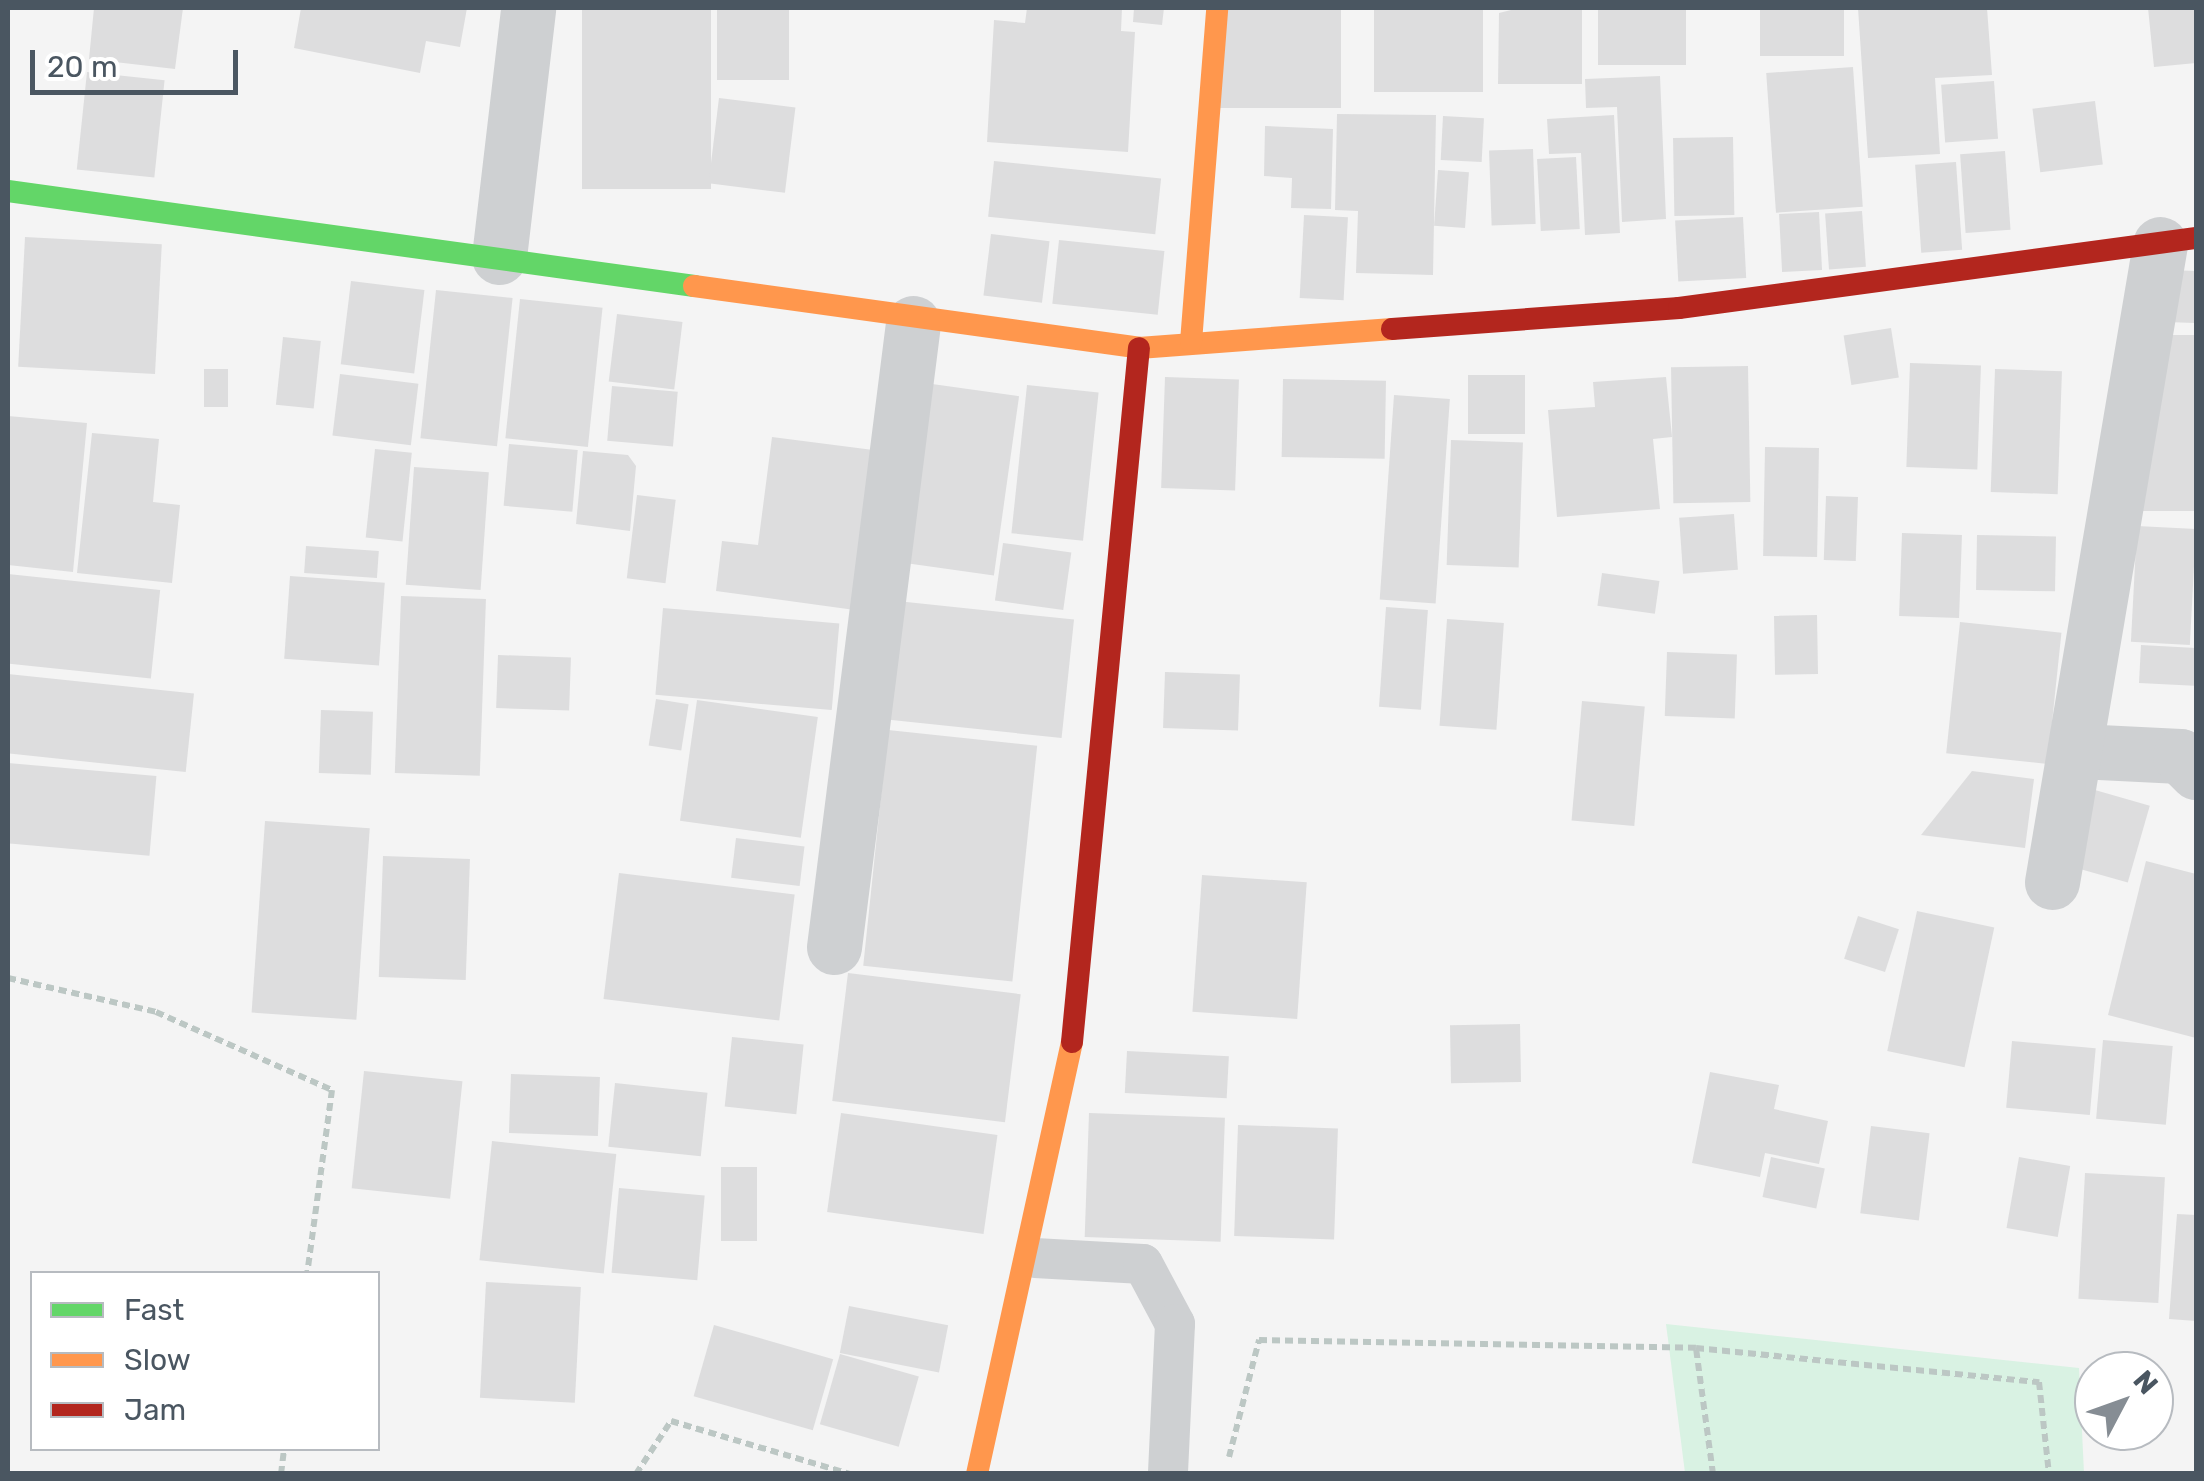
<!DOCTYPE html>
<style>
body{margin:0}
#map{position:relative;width:2204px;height:1481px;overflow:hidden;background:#f4f4f4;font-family:Rubik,sans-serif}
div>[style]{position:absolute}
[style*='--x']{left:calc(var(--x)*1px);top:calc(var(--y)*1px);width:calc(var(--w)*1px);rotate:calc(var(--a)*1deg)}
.green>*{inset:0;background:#d9f2e3}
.building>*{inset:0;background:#ddddde;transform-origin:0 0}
.path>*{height:6px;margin-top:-3px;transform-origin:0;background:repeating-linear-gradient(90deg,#bcc7c4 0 8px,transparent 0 13px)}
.lane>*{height:40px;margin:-20px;padding:0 20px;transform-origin:20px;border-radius:20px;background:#ced0d2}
.street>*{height:55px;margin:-27.5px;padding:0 27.5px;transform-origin:27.5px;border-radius:27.5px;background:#ced0d2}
.fast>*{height:22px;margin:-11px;padding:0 11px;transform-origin:11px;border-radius:11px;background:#63d668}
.slow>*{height:22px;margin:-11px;padding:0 11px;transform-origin:11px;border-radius:11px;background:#ff974d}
.jam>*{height:22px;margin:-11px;padding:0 11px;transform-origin:11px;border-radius:11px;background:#b3261e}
span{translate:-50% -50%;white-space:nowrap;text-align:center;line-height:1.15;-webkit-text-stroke:8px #fff;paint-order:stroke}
.frame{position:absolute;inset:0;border:10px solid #4a5661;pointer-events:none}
.legend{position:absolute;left:30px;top:1271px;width:350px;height:180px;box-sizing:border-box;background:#fff;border:2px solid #b7bbc0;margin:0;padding:12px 18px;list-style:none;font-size:30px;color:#4a5661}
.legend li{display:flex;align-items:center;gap:20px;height:50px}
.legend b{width:50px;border:2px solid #b7bbc0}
.north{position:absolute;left:2074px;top:1351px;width:100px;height:100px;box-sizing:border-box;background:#fff;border:2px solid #b7bbc0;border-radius:50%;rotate:49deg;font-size:28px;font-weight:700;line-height:40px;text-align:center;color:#4a5661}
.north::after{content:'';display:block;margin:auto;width:35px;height:45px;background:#868d94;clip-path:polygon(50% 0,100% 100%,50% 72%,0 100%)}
.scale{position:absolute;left:30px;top:50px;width:208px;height:45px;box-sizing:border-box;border:5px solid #4a5661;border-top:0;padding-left:12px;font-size:30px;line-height:35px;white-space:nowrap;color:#4a5661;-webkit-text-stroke:8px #fff;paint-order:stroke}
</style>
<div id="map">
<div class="green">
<div style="clip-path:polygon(1666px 1324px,2079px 1368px,2084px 1473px,1685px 1473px)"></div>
</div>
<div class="building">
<div style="clip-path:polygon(94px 8px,183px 8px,175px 69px,89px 59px)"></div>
<div style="clip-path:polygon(301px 8px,467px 8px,460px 47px,426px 41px,420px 73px,294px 48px)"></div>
<div style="left:582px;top:8px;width:129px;height:181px"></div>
<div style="left:717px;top:8px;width:72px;height:72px"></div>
<div style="clip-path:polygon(1027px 8px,1122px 8px,1121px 31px,1135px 32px,1128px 152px,987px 142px,994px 20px,1025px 23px)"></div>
<div style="clip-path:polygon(1134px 8px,1164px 8px,1162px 25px,1133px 22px)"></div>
<div style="left:1218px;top:8px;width:123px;height:100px"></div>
<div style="left:1374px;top:8px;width:109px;height:84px"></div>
<div style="clip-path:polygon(1519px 8px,1582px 8px,1582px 84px,1498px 84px,1499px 13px)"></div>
<div style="left:1598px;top:8px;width:88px;height:57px"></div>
<div style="left:1760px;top:8px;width:84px;height:48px"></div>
<div style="clip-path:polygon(1858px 8px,1987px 8px,1992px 75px,1935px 78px,1940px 154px,1868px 158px)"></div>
<div style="clip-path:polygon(2148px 8px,2196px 8px,2196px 63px,2154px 67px)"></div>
<div style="left:1853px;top:67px;width:140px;height:87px;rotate:86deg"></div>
<div style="left:87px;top:72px;width:78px;height:98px;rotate:6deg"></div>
<div style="clip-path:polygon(1660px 76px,1666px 219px,1622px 222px,1617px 107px,1586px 108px,1585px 79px)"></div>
<div style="left:1994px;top:81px;width:58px;height:53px;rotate:86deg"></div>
<div style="left:719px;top:98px;width:77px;height:86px;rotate:7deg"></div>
<div style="left:2095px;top:101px;width:64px;height:63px;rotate:83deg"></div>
<div style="clip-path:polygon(1337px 114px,1436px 115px,1433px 275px,1356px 273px,1358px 211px,1335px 210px)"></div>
<div style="clip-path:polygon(1614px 115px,1620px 233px,1585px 235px,1581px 153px,1549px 154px,1547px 119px)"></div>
<div style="left:1443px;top:116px;width:41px;height:44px;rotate:3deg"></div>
<div style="clip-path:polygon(1265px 126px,1333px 129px,1331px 209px,1291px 208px,1292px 178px,1264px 176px)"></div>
<div style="left:1733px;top:137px;width:78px;height:60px;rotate:89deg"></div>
<div style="left:1533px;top:149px;width:75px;height:44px;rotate:88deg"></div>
<div style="left:2005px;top:151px;width:79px;height:45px;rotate:86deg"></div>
<div style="left:1576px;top:157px;width:72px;height:39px;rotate:87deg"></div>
<div style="left:994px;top:161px;width:168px;height:56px;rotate:6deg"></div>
<div style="left:1956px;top:162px;width:88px;height:41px;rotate:86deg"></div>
<div style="left:1438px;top:170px;width:31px;height:56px;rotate:4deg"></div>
<div style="left:1862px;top:211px;width:56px;height:37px;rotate:86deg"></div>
<div style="left:1819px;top:212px;width:58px;height:40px;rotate:87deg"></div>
<div style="left:1304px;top:215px;width:44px;height:83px;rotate:3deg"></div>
<div style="left:1743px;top:217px;width:61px;height:68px;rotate:87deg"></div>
<div style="left:991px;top:234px;width:59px;height:62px;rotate:7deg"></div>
<div style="left:25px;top:237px;width:137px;height:130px;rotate:3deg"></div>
<div style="left:1059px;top:240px;width:106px;height:64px;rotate:6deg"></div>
<div style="left:2169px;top:270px;width:27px;height:52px;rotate:2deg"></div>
<div style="left:351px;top:281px;width:74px;height:84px;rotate:7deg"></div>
<div style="left:436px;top:290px;width:77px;height:149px;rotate:6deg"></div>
<div style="left:520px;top:299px;width:83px;height:140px;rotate:6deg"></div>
<div style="left:617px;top:314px;width:66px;height:68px;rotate:7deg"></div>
<div style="left:1891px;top:328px;width:50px;height:48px;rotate:81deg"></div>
<div style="clip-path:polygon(2162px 335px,2196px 335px,2196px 511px,2127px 511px)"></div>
<div style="left:283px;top:337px;width:38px;height:68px;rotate:6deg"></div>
<div style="left:1910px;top:363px;width:71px;height:104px;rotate:2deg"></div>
<div style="left:1748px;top:366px;width:136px;height:77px;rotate:89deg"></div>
<div style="left:204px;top:369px;width:24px;height:38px"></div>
<div style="left:1995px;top:369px;width:67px;height:123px;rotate:2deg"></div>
<div style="left:340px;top:374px;width:79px;height:62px;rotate:7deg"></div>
<div style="left:1468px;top:375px;width:57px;height:59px"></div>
<div style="left:1165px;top:377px;width:74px;height:111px;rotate:2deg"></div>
<div style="clip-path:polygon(1666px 377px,1672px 437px,1653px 439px,1660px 509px,1557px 517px,1548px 410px,1595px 407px,1593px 382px)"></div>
<div style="left:1283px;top:379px;width:103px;height:78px;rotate:1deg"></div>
<div style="left:925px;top:383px;width:95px;height:181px;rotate:8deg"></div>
<div style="left:1027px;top:385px;width:72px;height:149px;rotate:6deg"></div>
<div style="left:612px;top:386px;width:66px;height:55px;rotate:5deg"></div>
<div style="left:1394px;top:395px;width:56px;height:205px;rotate:4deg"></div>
<div style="clip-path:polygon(8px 416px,87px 423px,73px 572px,8px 565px)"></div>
<div style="clip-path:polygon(92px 433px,159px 439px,153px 502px,180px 505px,172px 583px,77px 573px)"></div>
<div style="clip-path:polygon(772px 437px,881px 451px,862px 611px,716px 591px,722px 541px,758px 545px)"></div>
<div style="left:1451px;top:440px;width:72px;height:125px;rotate:2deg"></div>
<div style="left:509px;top:444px;width:69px;height:62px;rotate:5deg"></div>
<div style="left:1765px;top:447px;width:54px;height:109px;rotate:1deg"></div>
<div style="left:375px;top:449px;width:37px;height:89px;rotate:6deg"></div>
<div style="clip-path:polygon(583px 451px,628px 455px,636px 466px,630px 531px,576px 524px)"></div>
<div style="left:414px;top:467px;width:75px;height:118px;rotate:4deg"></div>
<div style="left:637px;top:495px;width:39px;height:84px;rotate:7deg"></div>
<div style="left:1826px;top:496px;width:32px;height:64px;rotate:2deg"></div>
<div style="left:1734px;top:514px;width:56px;height:55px;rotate:86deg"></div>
<div style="left:2137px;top:526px;width:59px;height:116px;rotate:3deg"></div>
<div style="left:1902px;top:533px;width:60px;height:83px;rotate:2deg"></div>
<div style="left:1977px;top:535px;width:79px;height:55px;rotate:1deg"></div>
<div style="left:1003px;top:543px;width:69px;height:58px;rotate:8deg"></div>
<div style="left:306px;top:546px;width:73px;height:27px;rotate:4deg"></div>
<div style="left:1602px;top:573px;width:58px;height:33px;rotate:8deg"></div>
<div style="left:8px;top:574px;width:153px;height:89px;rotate:6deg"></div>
<div style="left:290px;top:576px;width:95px;height:83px;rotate:4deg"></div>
<div style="left:401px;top:596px;width:85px;height:177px;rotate:2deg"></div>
<div style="left:897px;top:601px;width:178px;height:119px;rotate:6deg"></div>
<div style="left:1386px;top:607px;width:42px;height:100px;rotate:4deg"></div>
<div style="left:663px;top:608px;width:177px;height:87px;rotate:5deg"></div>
<div style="left:1817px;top:615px;width:59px;height:43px;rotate:89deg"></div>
<div style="left:1447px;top:619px;width:57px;height:107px;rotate:4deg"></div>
<div style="left:1960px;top:622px;width:102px;height:132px;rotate:6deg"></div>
<div style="left:2141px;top:645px;width:55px;height:38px;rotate:3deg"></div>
<div style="left:1667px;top:652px;width:70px;height:64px;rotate:2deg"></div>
<div style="left:498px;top:655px;width:73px;height:53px;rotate:2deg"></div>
<div style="left:1165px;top:672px;width:75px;height:56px;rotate:2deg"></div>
<div style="left:8px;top:674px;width:187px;height:79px;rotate:6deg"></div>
<div style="left:656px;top:699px;width:33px;height:47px;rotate:9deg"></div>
<div style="left:697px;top:700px;width:122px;height:122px;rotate:8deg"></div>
<div style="left:1582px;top:701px;width:63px;height:120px;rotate:5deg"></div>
<div style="left:321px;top:710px;width:52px;height:63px;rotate:2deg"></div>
<div style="left:888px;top:730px;width:150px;height:237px;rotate:6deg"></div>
<div style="left:8px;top:763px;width:149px;height:80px;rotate:5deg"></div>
<div style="clip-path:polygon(1972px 771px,2034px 779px,2025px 848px,1921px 835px)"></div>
<div style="left:2095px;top:790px;width:57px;height:80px;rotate:16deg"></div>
<div style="left:265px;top:821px;width:105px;height:192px;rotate:4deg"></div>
<div style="left:736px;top:838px;width:69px;height:40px;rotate:7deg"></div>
<div style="left:383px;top:856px;width:87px;height:121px;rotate:2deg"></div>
<div style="clip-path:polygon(2146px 861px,2196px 874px,2196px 1038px,2108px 1015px)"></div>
<div style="left:619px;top:873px;width:177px;height:127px;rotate:7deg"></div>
<div style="left:1202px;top:875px;width:105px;height:137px;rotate:4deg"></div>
<div style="left:1917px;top:911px;width:79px;height:143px;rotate:12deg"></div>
<div style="left:1858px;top:916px;width:43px;height:45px;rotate:18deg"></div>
<div style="left:848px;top:973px;width:174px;height:129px;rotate:7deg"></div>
<div style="left:1520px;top:1024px;width:58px;height:70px;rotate:89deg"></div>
<div style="left:732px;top:1037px;width:72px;height:70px;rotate:6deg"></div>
<div style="left:2103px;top:1040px;width:70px;height:79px;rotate:5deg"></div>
<div style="left:2012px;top:1041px;width:84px;height:67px;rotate:5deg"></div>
<div style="left:1127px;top:1051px;width:102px;height:42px;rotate:3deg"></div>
<div style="left:364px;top:1071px;width:99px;height:118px;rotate:6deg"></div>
<div style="clip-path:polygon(1710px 1072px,1779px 1085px,1774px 1109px,1828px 1121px,1819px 1164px,1765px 1153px,1760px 1177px,1692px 1163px)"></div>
<div style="left:511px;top:1074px;width:89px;height:59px;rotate:2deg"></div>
<div style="left:615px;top:1083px;width:93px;height:64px;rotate:6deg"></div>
<div style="left:841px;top:1113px;width:158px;height:100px;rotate:8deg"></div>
<div style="left:1089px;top:1113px;width:136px;height:124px;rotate:2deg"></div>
<div style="left:1238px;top:1125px;width:100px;height:111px;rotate:2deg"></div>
<div style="left:1871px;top:1126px;width:59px;height:88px;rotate:7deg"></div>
<div style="left:492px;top:1141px;width:125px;height:120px;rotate:6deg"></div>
<div style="left:1771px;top:1157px;width:55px;height:41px;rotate:12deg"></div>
<div style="left:2019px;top:1157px;width:52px;height:72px;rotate:10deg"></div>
<div style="left:721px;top:1167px;width:36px;height:74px"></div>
<div style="left:2085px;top:1173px;width:80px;height:126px;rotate:3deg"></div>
<div style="left:619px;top:1188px;width:86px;height:85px;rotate:5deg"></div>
<div style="clip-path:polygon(2177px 1214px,2196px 1215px,2196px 1321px,2169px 1319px)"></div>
<div style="left:486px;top:1282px;width:95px;height:116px;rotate:3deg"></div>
<div style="left:849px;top:1306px;width:101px;height:48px;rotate:11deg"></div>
<div style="left:714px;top:1325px;width:124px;height:74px;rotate:16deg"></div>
<div style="left:840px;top:1354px;width:82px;height:73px;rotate:16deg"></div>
</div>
<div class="path">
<div style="--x:8;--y:978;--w:152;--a:12.9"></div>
<div style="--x:156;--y:1012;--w:193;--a:23.9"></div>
<div style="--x:332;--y:1090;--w:186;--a:97.7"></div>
<div style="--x:1229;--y:1457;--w:121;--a:-75.6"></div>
<div style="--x:1259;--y:1340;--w:437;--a:1"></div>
<div style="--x:281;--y:1474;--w:26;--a:-83"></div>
<div style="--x:636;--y:1474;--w:64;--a:-56.6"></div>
<div style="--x:671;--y:1421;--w:187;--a:16.5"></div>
<div style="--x:1713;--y:1474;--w:127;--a:-97.7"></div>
<div style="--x:1696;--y:1348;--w:345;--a:5.7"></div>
<div style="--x:2039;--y:1382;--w:93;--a:83.8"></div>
</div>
<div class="lane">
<div style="--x:1035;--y:1258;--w:108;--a:3.2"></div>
<div style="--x:1143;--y:1264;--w:68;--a:61.9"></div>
<div style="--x:1175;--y:1324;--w:150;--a:92.7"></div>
</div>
<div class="street">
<div style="--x:499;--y:257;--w:250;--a:-83.3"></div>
<div style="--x:2079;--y:751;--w:101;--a:2.8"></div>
<div style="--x:2180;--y:756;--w:23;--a:45"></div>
<div style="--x:2052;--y:882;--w:647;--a:-80.39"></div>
<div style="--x:834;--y:947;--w:629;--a:-82.78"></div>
</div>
<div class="fast">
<div style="--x:8;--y:191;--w:693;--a:7.88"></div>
</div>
<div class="slow">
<div style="--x:694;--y:286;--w:449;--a:7.9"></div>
<div style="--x:1139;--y:348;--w:254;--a:-4.3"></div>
<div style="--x:1191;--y:342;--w:335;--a:-85.5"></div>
<div style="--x:977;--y:1474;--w:442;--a:-77.6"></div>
</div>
<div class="jam">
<div style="--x:1392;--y:329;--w:288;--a:-4.2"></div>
<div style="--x:1679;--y:308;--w:522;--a:-7.71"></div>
<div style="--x:1072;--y:1042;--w:697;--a:-84.49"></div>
</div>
<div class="frame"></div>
<ul class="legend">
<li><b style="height:12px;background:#63d668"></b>Fast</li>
<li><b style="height:12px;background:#ff974d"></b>Slow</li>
<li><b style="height:12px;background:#b3261e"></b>Jam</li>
</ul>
<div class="north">N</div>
<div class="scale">20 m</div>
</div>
